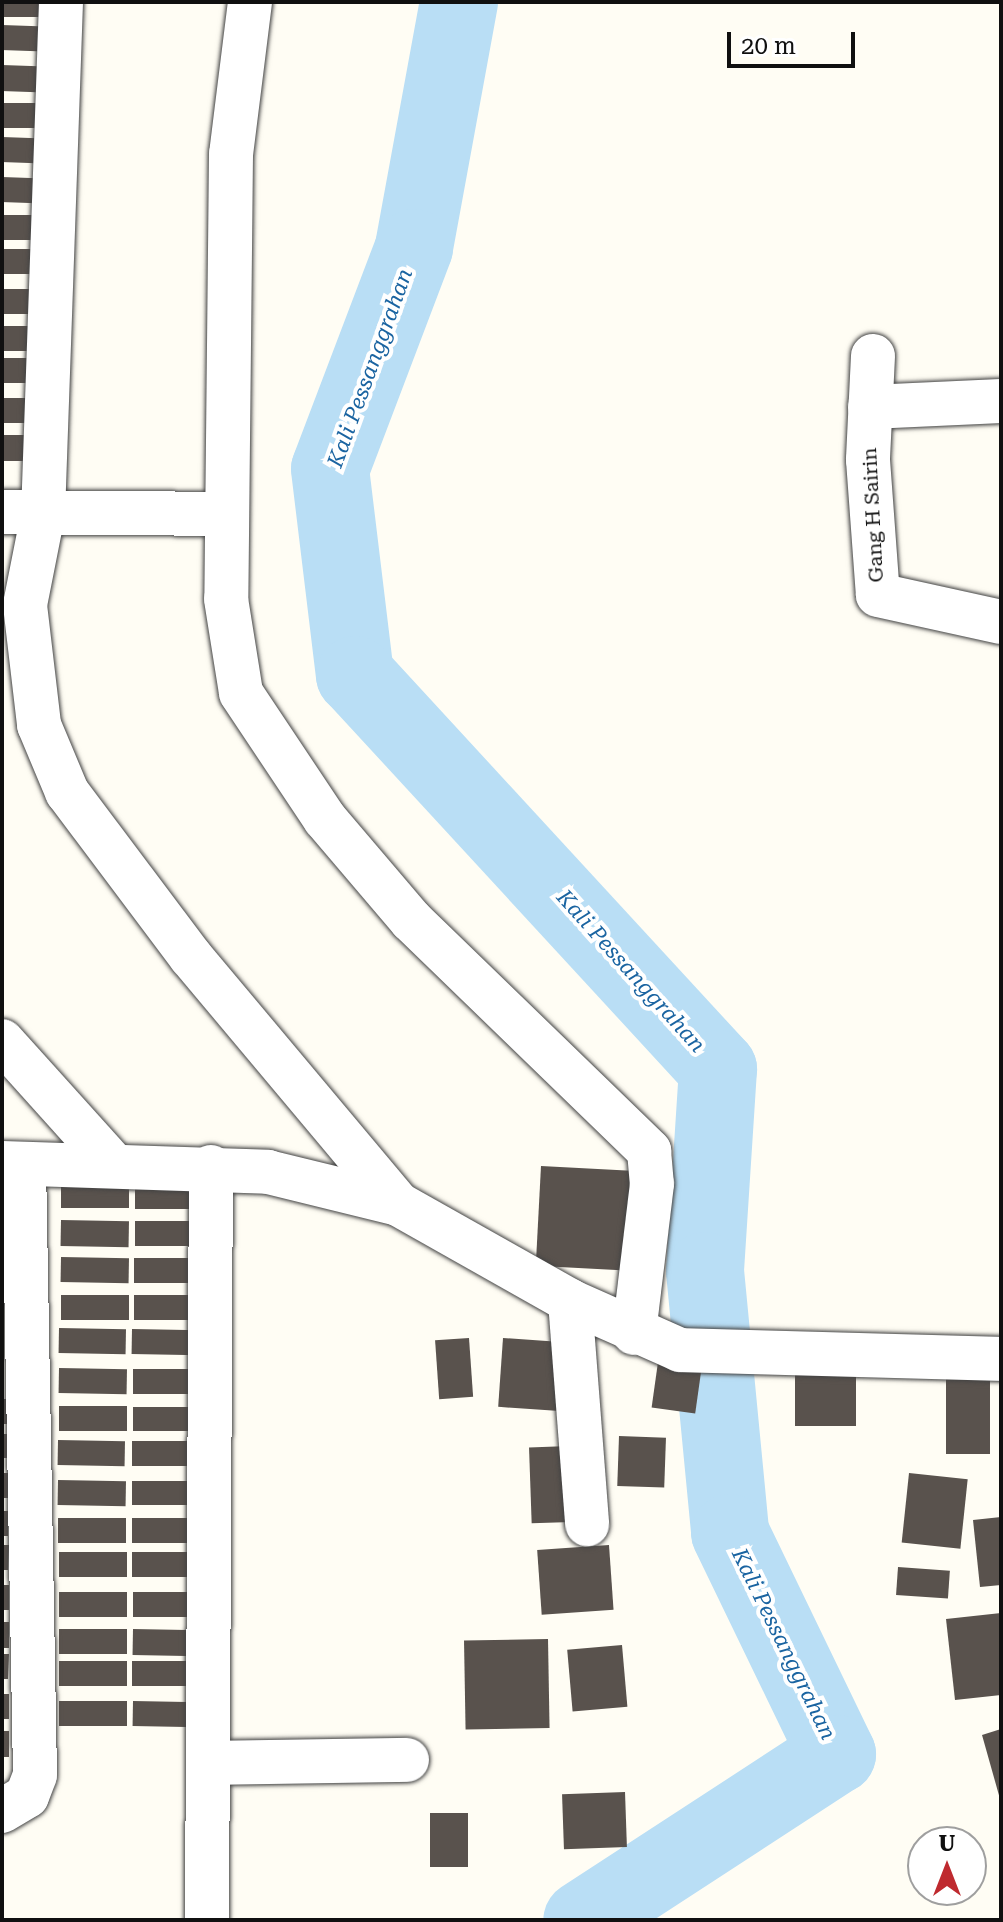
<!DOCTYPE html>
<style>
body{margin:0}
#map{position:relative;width:1003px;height:1922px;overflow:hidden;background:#fffdf4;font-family:"Roboto Serif",serif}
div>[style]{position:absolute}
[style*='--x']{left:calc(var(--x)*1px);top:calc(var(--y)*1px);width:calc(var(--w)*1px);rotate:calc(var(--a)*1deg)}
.river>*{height:78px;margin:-39px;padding:0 39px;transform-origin:39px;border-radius:39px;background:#b9def5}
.building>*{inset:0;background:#59524d;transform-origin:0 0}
.roads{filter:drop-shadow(0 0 2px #434343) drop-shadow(0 0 2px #434343)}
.minor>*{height:44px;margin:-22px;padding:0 22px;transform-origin:22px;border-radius:22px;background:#fff}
span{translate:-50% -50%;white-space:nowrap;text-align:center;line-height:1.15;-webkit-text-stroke:8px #fff;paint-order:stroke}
.street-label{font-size:20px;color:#101010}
.water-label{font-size:22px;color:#1a64a1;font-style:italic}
.frame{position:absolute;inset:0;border:4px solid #101010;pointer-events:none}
.north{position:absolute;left:907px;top:1826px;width:80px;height:80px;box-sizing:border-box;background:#fff;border:2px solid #9f9f9f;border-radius:50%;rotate:0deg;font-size:22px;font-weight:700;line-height:32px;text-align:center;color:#101010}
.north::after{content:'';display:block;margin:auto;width:28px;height:36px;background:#bf2a2f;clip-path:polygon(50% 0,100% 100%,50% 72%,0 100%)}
.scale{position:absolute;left:727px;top:32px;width:128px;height:36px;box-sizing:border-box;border:4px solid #101010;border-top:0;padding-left:10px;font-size:24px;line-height:28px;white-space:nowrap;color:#101010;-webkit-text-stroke:6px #fff;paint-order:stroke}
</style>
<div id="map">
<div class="river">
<div style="--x:459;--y:2;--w:250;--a:100.4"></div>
<div style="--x:414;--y:248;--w:236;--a:110.8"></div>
<div style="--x:330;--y:469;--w:208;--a:83.1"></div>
<div style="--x:355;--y:675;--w:536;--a:47.35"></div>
<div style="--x:718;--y:1069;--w:202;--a:93.7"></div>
<div style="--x:705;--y:1271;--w:263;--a:84.5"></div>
<div style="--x:730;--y:1533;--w:246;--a:64.2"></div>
<div style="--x:837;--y:1754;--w:304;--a:146.9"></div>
</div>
<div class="building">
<div style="left:2px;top:2px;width:38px;height:15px"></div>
<div style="left:2px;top:25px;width:36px;height:25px;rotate:2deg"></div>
<div style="left:2px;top:65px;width:36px;height:26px;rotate:2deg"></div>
<div style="left:2px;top:103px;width:36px;height:25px"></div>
<div style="left:2px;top:137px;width:35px;height:25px;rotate:2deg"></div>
<div style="left:2px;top:177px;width:35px;height:25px;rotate:2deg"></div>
<div style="left:2px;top:215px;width:35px;height:25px"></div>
<div style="left:2px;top:249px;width:36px;height:25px"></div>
<div style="left:2px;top:289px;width:36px;height:25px"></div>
<div style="left:2px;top:326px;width:36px;height:25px"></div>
<div style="left:2px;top:358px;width:36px;height:25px"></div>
<div style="left:2px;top:398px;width:36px;height:25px"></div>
<div style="left:2px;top:435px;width:36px;height:26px"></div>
<div style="left:541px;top:1166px;width:90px;height:100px;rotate:3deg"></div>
<div style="left:61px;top:1183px;width:68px;height:25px"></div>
<div style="left:135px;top:1184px;width:67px;height:25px"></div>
<div style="left:61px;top:1220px;width:68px;height:26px;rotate:1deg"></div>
<div style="left:135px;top:1221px;width:67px;height:25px"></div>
<div style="left:61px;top:1257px;width:68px;height:25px;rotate:1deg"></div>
<div style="left:134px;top:1258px;width:68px;height:25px"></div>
<div style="left:61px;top:1295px;width:68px;height:25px"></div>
<div style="left:134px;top:1295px;width:68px;height:25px"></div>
<div style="left:59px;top:1328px;width:67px;height:25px;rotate:1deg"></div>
<div style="left:132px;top:1329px;width:68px;height:25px;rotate:1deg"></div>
<div style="left:469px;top:1338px;width:59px;height:34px;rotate:86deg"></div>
<div style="left:503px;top:1338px;width:65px;height:69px;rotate:4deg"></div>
<div style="left:659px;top:1355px;width:44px;height:53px;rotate:8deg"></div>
<div style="left:795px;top:1365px;width:61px;height:61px"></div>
<div style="left:59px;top:1368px;width:68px;height:25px;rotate:1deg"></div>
<div style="left:133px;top:1369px;width:67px;height:25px"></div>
<div style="left:946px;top:1373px;width:44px;height:81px"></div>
<div style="left:2px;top:1399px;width:7px;height:25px"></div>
<div style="left:59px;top:1406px;width:68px;height:25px"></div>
<div style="left:133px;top:1407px;width:67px;height:24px"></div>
<div style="left:2px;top:1434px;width:6px;height:24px"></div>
<div style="left:619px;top:1436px;width:47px;height:50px;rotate:2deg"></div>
<div style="left:58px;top:1440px;width:67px;height:25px;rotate:1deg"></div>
<div style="left:132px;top:1441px;width:67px;height:25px"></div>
<div style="left:569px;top:1446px;width:76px;height:40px;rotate:88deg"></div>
<div style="left:2px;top:1473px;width:6px;height:25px"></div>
<div style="left:909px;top:1473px;width:59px;height:70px;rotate:6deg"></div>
<div style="left:58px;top:1480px;width:68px;height:25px;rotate:1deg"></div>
<div style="left:132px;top:1481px;width:67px;height:24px"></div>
<div style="left:2px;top:1511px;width:6px;height:25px"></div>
<div style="clip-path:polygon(1001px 1517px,1001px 1585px,980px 1587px,973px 1520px)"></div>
<div style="left:58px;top:1518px;width:68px;height:25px"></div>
<div style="left:132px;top:1518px;width:67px;height:25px"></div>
<div style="clip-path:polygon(2px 1545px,9px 1545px,8px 1570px,2px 1570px)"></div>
<div style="left:609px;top:1545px;width:65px;height:72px;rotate:86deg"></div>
<div style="left:59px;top:1552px;width:68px;height:25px"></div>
<div style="left:132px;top:1552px;width:68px;height:25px"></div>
<div style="left:898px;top:1567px;width:52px;height:28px;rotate:4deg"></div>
<div style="left:2px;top:1585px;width:7px;height:25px"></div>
<div style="left:59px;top:1592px;width:68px;height:25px"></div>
<div style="left:133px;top:1592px;width:67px;height:25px"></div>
<div style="clip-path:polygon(1001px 1613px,1001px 1695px,955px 1700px,946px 1619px)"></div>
<div style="left:2px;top:1622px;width:7px;height:26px"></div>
<div style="left:59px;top:1629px;width:68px;height:25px"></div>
<div style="left:133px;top:1629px;width:67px;height:26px;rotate:1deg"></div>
<div style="left:548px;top:1639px;width:89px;height:84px;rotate:89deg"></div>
<div style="left:622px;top:1645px;width:62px;height:55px;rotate:85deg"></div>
<div style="clip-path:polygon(2px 1654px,9px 1654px,8px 1679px,2px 1679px)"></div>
<div style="left:59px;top:1661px;width:68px;height:25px"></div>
<div style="left:132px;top:1661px;width:68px;height:25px"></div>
<div style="left:2px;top:1694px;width:7px;height:25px"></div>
<div style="left:59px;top:1701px;width:68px;height:25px"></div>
<div style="left:133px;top:1701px;width:67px;height:25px;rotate:1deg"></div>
<div style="clip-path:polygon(1001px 1729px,1001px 1799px,1000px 1799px,982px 1735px)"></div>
<div style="left:2px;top:1731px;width:7px;height:26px"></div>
<div style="left:625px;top:1792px;width:55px;height:63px;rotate:88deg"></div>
<div style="left:430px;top:1813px;width:38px;height:54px"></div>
</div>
<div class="roads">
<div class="minor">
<div style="--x:61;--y:2;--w:512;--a:92.01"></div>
<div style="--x:43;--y:514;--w:93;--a:101.2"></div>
<div style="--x:25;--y:605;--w:121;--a:83.3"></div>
<div style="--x:39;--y:725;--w:73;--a:67.3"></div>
<div style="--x:67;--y:792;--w:206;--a:53.1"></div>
<div style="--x:191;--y:957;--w:322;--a:50"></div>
<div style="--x:398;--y:1204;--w:197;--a:29.4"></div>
<div style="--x:570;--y:1301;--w:120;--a:24"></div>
<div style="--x:680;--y:1350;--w:321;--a:1.6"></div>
<div style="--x:250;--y:2;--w:153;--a:97.1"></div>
<div style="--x:231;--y:154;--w:445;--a:90.6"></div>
<div style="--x:226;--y:599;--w:95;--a:80.9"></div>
<div style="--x:241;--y:693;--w:151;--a:56.3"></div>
<div style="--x:325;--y:819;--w:133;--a:49.6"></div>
<div style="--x:411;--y:920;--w:332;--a:44.1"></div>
<div style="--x:649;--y:1151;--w:33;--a:85"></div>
<div style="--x:652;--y:1184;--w:150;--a:96.9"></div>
<div style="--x:873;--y:356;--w:104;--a:92.8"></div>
<div style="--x:868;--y:460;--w:135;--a:85.8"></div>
<div style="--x:878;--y:595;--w:126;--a:12.4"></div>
<div style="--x:870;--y:407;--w:131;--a:-2.6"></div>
<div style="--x:2;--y:512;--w:224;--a:0.5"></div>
<div style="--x:2;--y:1041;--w:164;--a:48"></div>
<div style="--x:2;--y:1163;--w:266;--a:1.9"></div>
<div style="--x:268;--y:1172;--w:134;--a:13.8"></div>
<div style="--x:570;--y:1301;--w:224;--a:85.6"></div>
<div style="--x:211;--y:1763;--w:196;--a:-0.9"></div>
<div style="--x:2;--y:1811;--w:29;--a:-31"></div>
<div style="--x:27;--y:1796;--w:22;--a:-69"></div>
<div style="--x:35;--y:1775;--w:611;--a:-91.03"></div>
<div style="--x:207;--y:1920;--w:753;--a:-89.7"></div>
</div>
</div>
<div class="street-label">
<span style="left:873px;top:515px;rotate:-93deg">Gang H Sairin</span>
</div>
<div class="water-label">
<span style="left:370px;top:368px;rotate:-70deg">Kali Pessanggrahan</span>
<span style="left:631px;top:971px;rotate:48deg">Kali Pessanggrahan</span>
<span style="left:784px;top:1644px;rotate:64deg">Kali Pessanggrahan</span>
</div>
<div class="frame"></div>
<div class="north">U</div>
<div class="scale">20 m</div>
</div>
